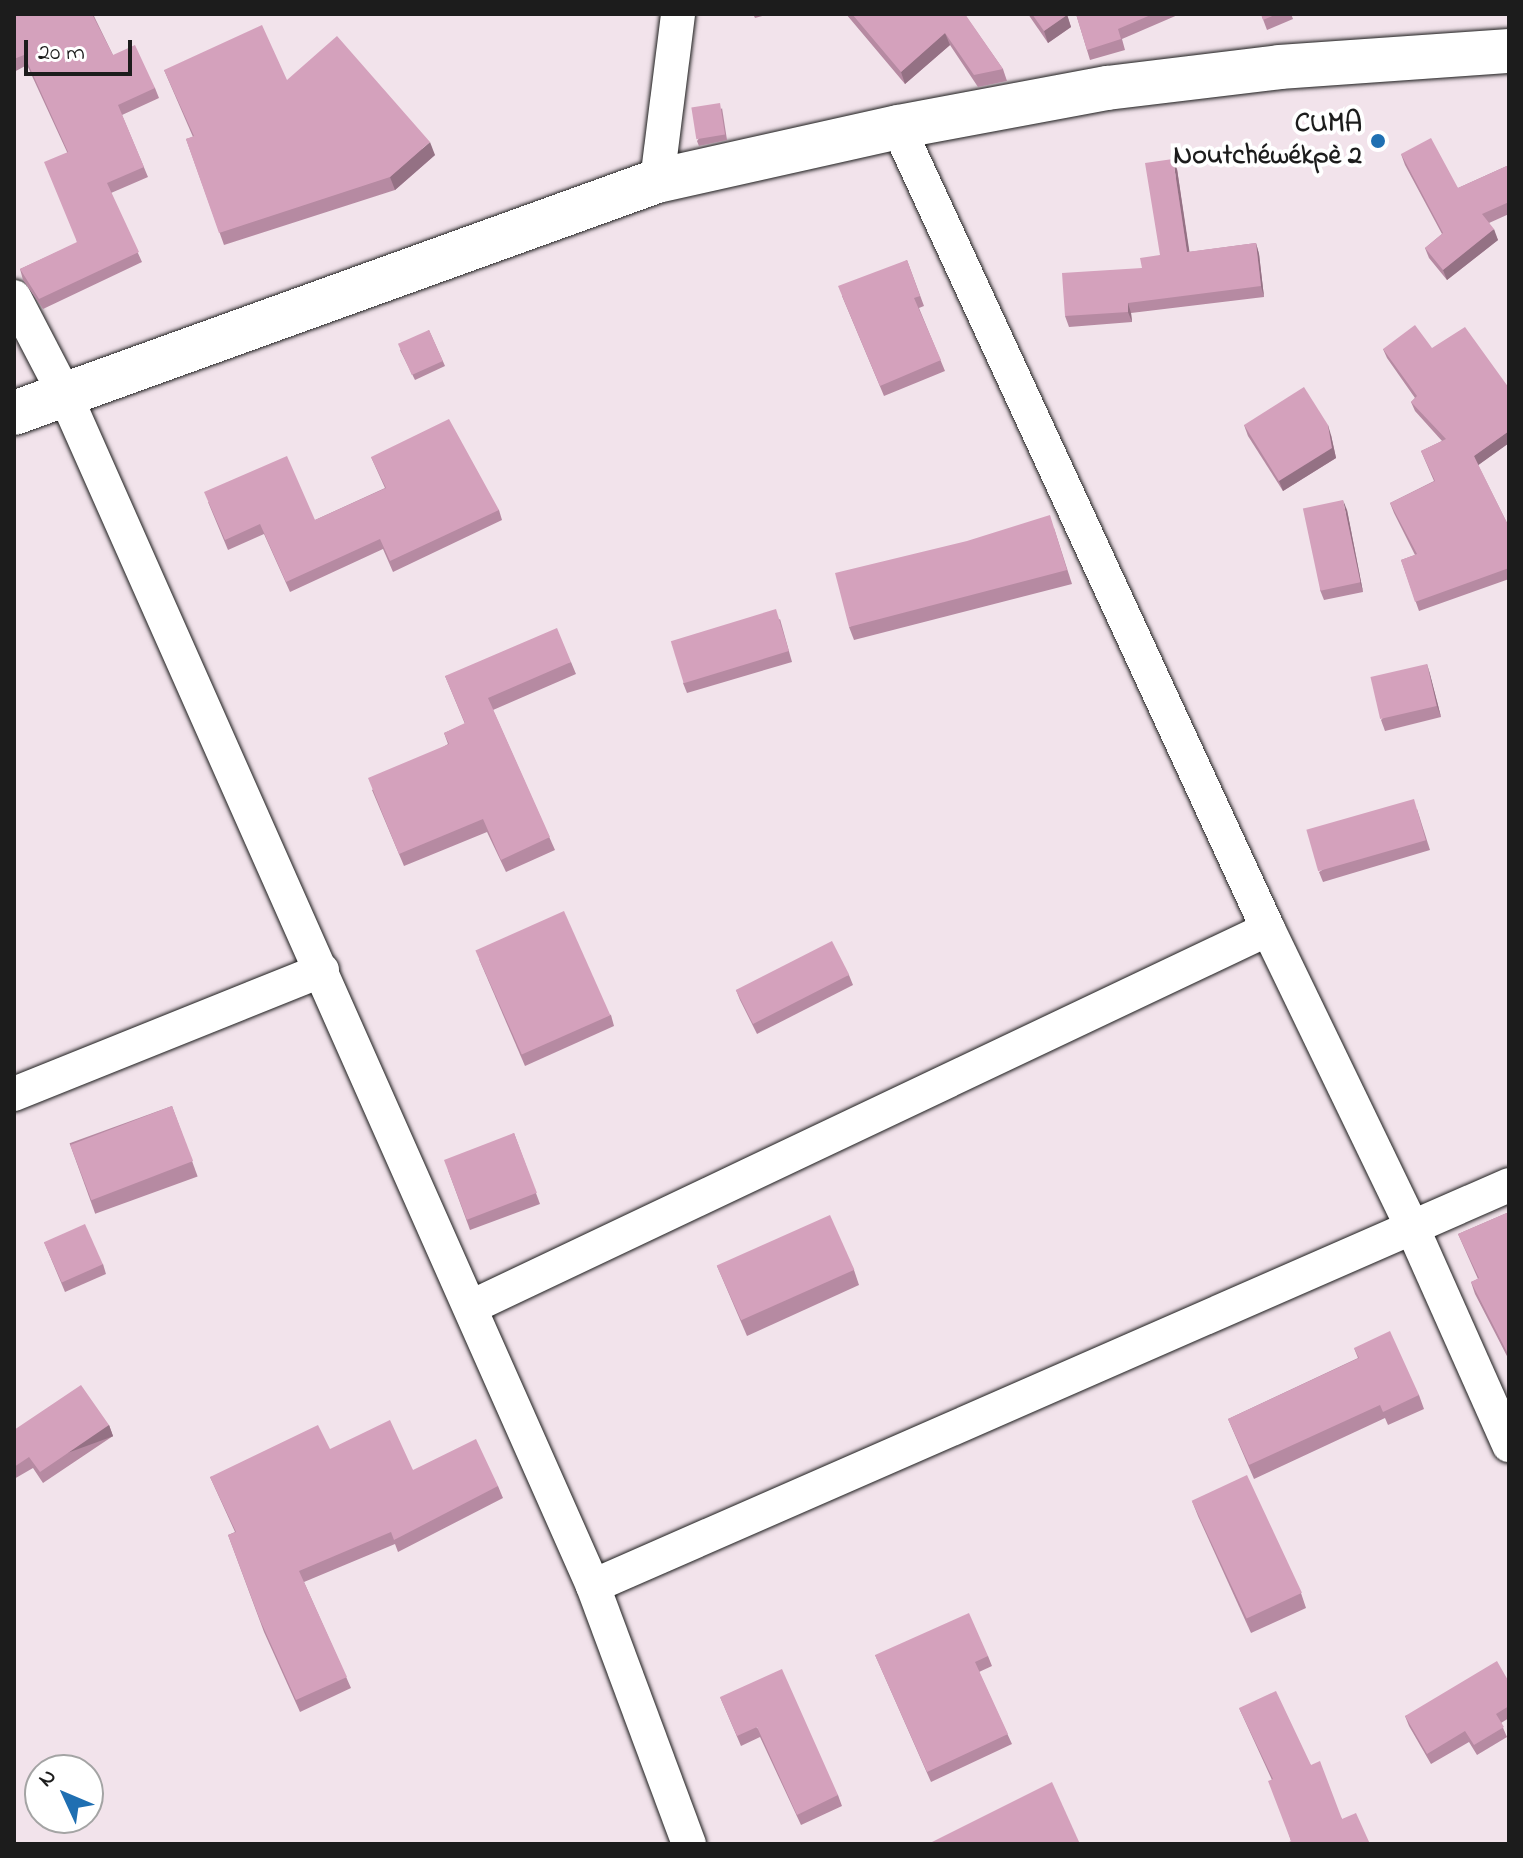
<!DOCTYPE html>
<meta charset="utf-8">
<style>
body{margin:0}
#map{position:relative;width:1523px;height:1858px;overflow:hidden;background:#f2e3eb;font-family:"Indie Flower",sans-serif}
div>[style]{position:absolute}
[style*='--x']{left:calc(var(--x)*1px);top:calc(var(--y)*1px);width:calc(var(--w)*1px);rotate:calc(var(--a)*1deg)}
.roads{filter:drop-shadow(0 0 2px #1c1c1c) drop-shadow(0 0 2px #1c1c1c)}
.minor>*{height:34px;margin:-17px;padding:0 17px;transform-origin:17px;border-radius:17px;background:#fff}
.secondary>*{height:44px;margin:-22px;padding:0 22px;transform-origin:22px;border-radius:22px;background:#fff}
.wall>*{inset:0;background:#b68aa2;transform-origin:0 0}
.shaded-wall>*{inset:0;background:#947184;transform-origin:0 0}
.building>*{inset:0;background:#d4a1bc;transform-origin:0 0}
.dots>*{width:22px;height:22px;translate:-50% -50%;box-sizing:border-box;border:4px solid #fff;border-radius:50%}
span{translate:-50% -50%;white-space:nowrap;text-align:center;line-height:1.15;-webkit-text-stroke:8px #fff;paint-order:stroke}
.poi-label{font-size:28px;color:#1c1c1c;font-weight:700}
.right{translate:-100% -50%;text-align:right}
.frame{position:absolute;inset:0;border:16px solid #1c1c1c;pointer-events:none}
.north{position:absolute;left:24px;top:1754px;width:80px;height:80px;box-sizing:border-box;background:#fff;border:2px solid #a4a4a4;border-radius:50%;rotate:314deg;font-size:22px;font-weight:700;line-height:32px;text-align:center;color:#1c1c1c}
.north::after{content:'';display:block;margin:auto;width:28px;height:36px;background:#1f6fb2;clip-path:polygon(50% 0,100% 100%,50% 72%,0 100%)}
.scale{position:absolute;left:24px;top:40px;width:108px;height:36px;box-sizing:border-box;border:4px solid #1c1c1c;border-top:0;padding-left:10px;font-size:24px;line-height:28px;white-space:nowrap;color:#1c1c1c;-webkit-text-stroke:6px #fff;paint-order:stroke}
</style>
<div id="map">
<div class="roads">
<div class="minor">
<div style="--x:898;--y:127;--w:883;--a:65.23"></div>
<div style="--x:1268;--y:929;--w:331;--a:64.2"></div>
<div style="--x:1412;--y:1227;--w:239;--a:66"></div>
<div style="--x:657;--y:181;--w:168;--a:-82.8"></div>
<div style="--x:14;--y:297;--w:110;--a:62.5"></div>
<div style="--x:65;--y:395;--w:1303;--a:66.09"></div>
<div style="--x:593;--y:1586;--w:275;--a:69.6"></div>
<div style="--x:14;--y:1094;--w:332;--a:-21.9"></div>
<div style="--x:471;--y:1307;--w:882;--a:-25.37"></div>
<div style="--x:593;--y:1586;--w:1000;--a:-23.64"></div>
</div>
<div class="secondary">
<div style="--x:14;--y:413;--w:684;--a:-19.84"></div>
<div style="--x:657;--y:181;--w:247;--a:-12.6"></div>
<div style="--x:898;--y:127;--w:213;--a:-10.6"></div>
<div style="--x:1107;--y:88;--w:174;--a:-6.9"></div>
<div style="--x:1280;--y:67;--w:230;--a:-4"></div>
</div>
</div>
<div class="wall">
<div style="clip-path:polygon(14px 14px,94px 16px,113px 55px,155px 88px,159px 98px,122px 115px,148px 177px,111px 193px,142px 262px,43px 309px,23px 280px,20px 269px,77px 243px,67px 152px,27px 65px,14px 72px)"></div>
<div style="clip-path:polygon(753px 14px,769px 14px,755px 18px)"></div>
<div style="clip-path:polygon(846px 14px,966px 14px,965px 15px,1003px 69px,1007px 81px,978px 87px,950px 45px,905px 84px)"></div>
<div style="clip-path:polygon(1028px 14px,1067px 14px,1071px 27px,1048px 43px)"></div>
<div style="clip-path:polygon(1076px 14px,1180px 14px,1122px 39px,1125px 50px,1090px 60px)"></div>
<div style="clip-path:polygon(1261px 14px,1291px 14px,1293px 19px,1267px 30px)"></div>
<div style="clip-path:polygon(164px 70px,287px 80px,435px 155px,395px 190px,224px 245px,186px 139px,193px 137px)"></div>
<div style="clip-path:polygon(722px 108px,727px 140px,699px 146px,697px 141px)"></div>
<div style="clip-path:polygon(1401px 154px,1458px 188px,1509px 165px,1509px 214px,1489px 223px,1498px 240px,1447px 280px,1429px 258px,1425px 248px,1442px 234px,1405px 165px)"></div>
<div style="clip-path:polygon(1177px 169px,1189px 252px,1256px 243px,1259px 254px,1264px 297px,1131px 313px,1132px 322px,1069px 327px,1065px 316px,1142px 268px,1160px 255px)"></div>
<div style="clip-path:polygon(907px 260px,924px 306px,919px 308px,945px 371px,884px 396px,842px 296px)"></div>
<div style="clip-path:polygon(429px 330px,445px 366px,415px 380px,400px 350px)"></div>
<div style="clip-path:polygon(1432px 348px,1509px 388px,1509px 443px,1478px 465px,1509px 527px,1509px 579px,1419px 611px,1401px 560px,1415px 555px,1394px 513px,1390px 503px,1434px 481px,1421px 451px,1442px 441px,1415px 411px,1411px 402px,1415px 398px,1387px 358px,1383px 349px)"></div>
<div style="clip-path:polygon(1244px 425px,1331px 435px,1336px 458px,1283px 491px,1248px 436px)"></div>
<div style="clip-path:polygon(371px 457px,499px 510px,502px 520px,393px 572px,383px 549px,290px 592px,264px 534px,228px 550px,208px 502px,315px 520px,385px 488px)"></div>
<div style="clip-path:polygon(1347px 510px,1363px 592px,1324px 600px,1320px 590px)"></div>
<div style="clip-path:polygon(1054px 528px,1072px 584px,854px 640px,849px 627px)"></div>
<div style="clip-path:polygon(780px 619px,792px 662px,687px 693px,683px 683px)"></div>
<div style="clip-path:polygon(571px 662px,576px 674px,493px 710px,555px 850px,506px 872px,487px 832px,404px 866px,372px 790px,448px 744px,444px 733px,465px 724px,445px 676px)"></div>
<div style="clip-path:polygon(1427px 664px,1441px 717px,1385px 731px,1381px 720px)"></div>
<div style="clip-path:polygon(1417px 809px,1430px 850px,1323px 882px,1319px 872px)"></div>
<div style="clip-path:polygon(479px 959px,611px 1015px,614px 1026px,525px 1066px)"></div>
<div style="clip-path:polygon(849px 975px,853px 985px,757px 1034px,740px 1000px,736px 990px)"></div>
<div style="left:172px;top:1106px;width:75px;height:109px;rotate:70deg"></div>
<div style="clip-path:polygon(514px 1133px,540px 1204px,470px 1230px,448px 1170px)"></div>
<div style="clip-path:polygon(1509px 1212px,1509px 1360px,1475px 1294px,1471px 1282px,1478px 1279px,1458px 1234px)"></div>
<div style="clip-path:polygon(44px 1242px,103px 1264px,106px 1274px,65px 1292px)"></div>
<div style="clip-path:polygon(717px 1266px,854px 1270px,859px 1285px,747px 1336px)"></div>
<div style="clip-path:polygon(1354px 1348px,1419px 1395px,1424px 1409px,1388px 1425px,1385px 1418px,1254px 1479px,1228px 1419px,1358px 1358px)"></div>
<div style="clip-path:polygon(109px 1425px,113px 1436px,43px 1483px,33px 1468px,14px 1479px,14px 1430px)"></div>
<div style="clip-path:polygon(330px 1449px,413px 1470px,498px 1486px,503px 1498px,398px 1552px,395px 1544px,304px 1582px,351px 1688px,300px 1712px,264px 1632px,228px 1535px,235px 1532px,210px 1477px)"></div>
<div style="clip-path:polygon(1192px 1501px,1301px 1593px,1306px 1608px,1251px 1633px,1198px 1516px)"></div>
<div style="clip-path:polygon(875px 1655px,988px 1656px,992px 1666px,979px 1672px,1012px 1744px,931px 1782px)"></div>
<div style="clip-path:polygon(1509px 1682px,1509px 1718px,1501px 1723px,1507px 1737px,1477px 1755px,1469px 1742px,1431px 1764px,1409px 1726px,1405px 1716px)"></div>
<div style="clip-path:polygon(720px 1697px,838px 1795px,842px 1806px,801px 1825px,760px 1737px,741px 1746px)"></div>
<div style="clip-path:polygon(1239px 1708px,1311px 1765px,1342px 1819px,1291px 1841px,1272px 1780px)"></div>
</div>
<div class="shaded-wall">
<div style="clip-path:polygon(1067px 15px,1071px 27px,1048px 43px,1044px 31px)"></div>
<div style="clip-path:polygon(945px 33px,950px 45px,905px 84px,901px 72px)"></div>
<div style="clip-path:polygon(430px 142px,435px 155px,395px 190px,390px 177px)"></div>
<div style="clip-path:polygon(1173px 159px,1177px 169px,1191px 262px,1187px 252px)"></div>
<div style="clip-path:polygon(1494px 229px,1498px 240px,1447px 280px,1443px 270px)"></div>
<div style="clip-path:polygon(1256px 243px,1259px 254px,1264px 297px,1261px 286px)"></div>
<div style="clip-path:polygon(1128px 303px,1131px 313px,1132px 322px,1128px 312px)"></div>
<div style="clip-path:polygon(1328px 425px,1331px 435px,1336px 458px,1283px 491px,1279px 481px)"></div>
<div style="clip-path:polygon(1509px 431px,1509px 443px,1477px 466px,1474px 456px)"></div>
<div style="clip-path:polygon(1343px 500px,1347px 510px,1363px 592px,1360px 582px)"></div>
<div style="clip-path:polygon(1427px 664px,1430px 674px,1441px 717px,1437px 706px)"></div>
<div style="left:109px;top:1425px;width:12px;height:83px;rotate:70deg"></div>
</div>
<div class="building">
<div style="clip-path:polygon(14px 14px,92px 14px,113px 55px,135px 45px,155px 88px,118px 105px,144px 167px,107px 183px,139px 252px,39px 299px,20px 269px,77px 242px,44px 162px,68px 152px,24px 55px,14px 59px)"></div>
<div style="clip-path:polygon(852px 14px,965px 14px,1003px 69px,974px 75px,945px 33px,901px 72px)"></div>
<div style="clip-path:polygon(1032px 14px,1067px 14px,1067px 15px,1044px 31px)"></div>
<div style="clip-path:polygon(1076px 14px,1153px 14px,1118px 29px,1121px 39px,1087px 50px)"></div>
<div style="clip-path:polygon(1261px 14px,1277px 14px,1263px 20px)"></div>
<div style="clip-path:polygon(262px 25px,287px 80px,337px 36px,430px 142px,390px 177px,219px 233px,186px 139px,194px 136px,164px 70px)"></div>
<div style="left:720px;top:103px;width:32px;height:29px;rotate:81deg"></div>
<div style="clip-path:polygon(1431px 138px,1458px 188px,1509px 165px,1509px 202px,1482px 214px,1494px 229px,1443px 270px,1425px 248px,1443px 233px,1401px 154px)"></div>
<div style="clip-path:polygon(1173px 159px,1187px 252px,1256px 243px,1261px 286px,1128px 303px,1128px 312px,1065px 316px,1062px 273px,1142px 268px,1140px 258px,1160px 255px,1145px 163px)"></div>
<div style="clip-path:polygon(907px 260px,920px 296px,914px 298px,941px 360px,880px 386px,838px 286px)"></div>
<div style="clip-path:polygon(1415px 325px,1432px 348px,1465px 327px,1509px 388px,1509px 431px,1474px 456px,1509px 527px,1509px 568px,1415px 602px,1401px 560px,1417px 554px,1390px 503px,1435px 481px,1421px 451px,1446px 439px,1411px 402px,1417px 396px,1383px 349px)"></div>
<div style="left:429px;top:330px;width:34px;height:34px;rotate:66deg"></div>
<div style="clip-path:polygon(1304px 387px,1328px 425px,1332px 448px,1279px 481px,1244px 425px)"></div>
<div style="clip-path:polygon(449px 419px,499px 510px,390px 561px,380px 539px,286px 582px,260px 524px,225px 540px,204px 492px,287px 456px,315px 520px,386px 488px,371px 457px)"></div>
<div style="left:1343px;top:500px;width:84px;height:41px;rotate:78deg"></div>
<div style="clip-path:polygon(1050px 515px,1067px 570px,849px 627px,835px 573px,967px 541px)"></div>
<div style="left:776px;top:609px;width:44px;height:110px;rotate:73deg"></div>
<div style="clip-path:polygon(557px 628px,571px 662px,488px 698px,550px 837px,501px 860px,483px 819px,399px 854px,368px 778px,449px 744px,444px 733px,465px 723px,445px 676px)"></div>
<div style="left:1427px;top:664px;width:43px;height:58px;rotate:77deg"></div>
<div style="left:1414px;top:799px;width:43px;height:112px;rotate:74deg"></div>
<div style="left:564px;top:911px;width:114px;height:97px;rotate:66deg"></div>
<div style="left:832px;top:941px;width:38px;height:108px;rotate:63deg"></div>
<div style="left:172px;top:1106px;width:59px;height:109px;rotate:69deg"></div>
<div style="left:514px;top:1133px;width:64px;height:75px;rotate:69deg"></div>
<div style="clip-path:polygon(1509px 1212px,1509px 1356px,1471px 1282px,1479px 1278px,1458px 1234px)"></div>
<div style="left:830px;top:1215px;width:60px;height:124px;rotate:66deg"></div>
<div style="left:85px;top:1224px;width:44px;height:45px;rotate:66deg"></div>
<div style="clip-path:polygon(1390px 1331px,1419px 1395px,1383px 1412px,1380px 1405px,1249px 1465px,1228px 1419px,1359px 1358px,1354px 1348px)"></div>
<div style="clip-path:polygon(81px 1385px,109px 1425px,40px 1472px,29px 1457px,14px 1467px,14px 1430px)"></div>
<div style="clip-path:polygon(390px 1420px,413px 1470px,476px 1439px,498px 1486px,394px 1540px,391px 1532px,299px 1571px,347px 1677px,296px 1700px,260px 1620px,228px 1535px,236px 1532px,210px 1477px,318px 1425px,330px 1449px)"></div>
<div style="left:1247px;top:1475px;width:130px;height:61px;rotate:65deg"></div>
<div style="clip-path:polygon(969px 1613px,988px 1656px,975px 1662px,1008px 1734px,927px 1772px,875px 1655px)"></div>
<div style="clip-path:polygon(1497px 1661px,1509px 1682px,1509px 1706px,1496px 1714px,1504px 1727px,1474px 1745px,1465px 1731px,1427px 1754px,1405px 1716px)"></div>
<div style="clip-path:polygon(782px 1669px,838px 1795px,797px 1815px,757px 1727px,737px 1736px,720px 1697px)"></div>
<div style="clip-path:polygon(1276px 1691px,1311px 1765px,1320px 1761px,1342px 1819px,1356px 1813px,1370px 1844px,1285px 1844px,1291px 1841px,1268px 1781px,1273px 1779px,1239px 1708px)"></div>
<div style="clip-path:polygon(1052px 1782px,1080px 1844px,933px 1844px,932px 1842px)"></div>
</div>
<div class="dots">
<div style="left:1378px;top:141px;background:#1f6fb2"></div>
</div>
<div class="poi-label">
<span class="right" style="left:1362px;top:141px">CUMA<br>Noutchéwékpè 2</span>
</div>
<div class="frame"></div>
<div class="north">N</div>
<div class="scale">20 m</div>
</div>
